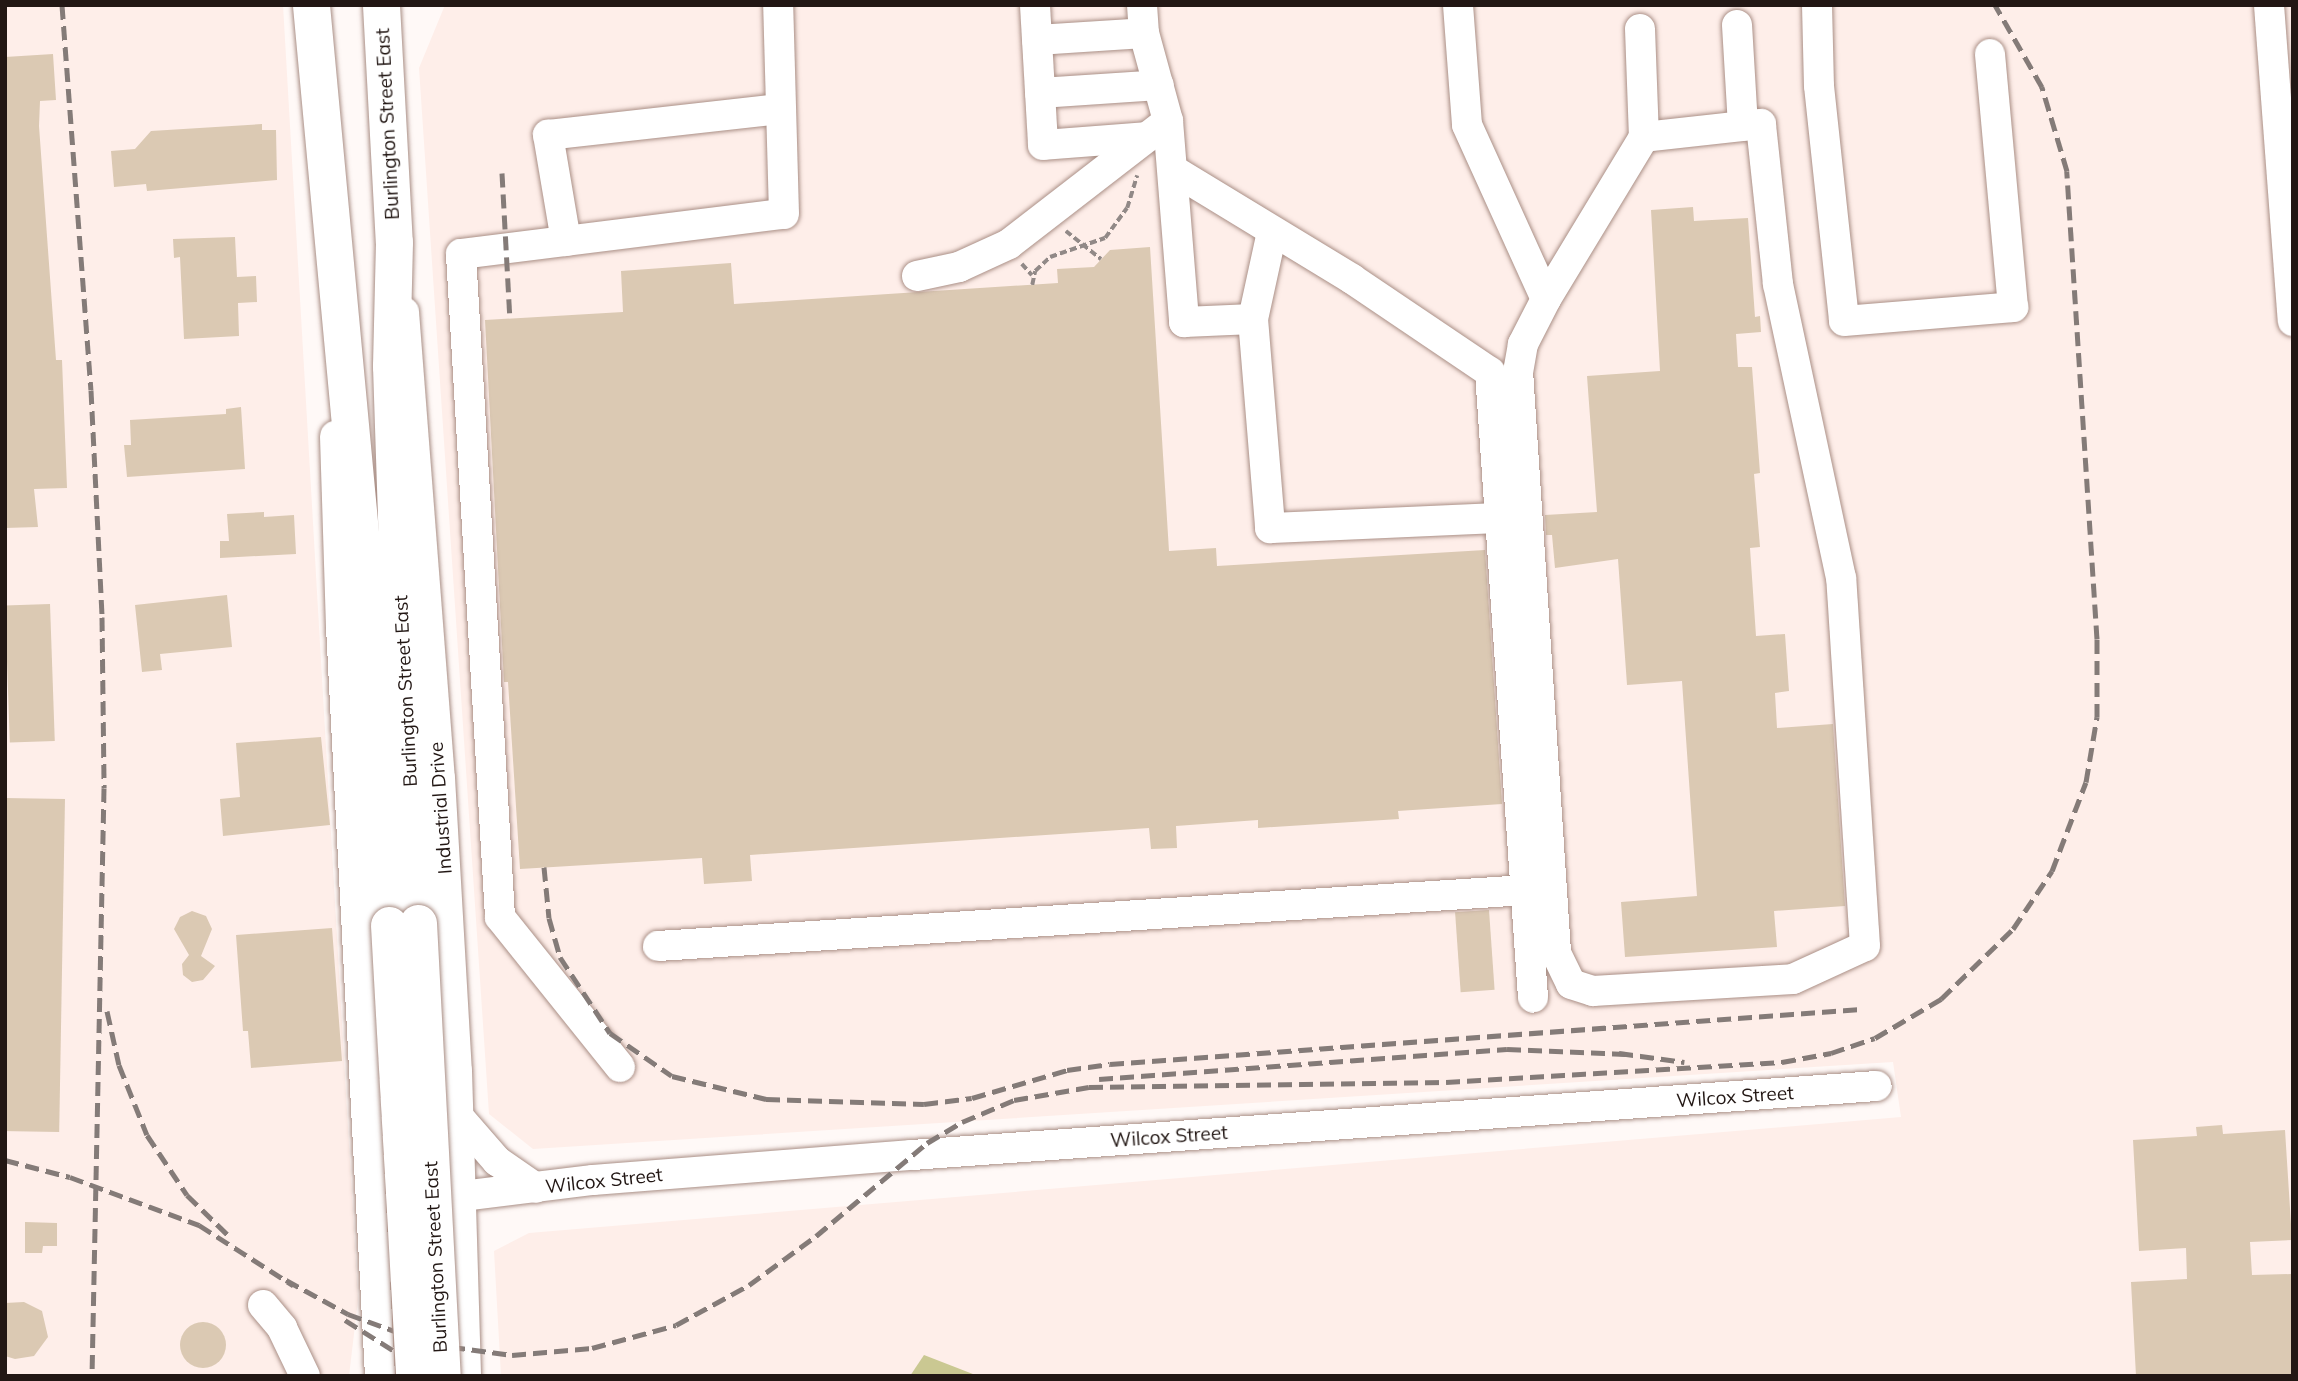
<!DOCTYPE html>
<style>
body{margin:0}
#map{position:relative;width:2298px;height:1381px;overflow:hidden;background:#fff9f7;font-family:Mulish,sans-serif}
div>[style]{position:absolute}
[style*='--x']{left:calc(var(--x)*1px);top:calc(var(--y)*1px);width:calc(var(--w)*1px);rotate:calc(var(--a)*1deg)}
.built>*{inset:0;background:#feeee9}
.forest>*{inset:0;background:#cac892}
.building>*{inset:0;background:#dbc9b3;transform-origin:0 0}
.round{border-radius:50%}
.path>*{height:3.5px;margin-top:-1.75px;transform-origin:0;background:repeating-linear-gradient(90deg,#918987 0 7px,transparent 0 10.5px)}
.roads{filter:drop-shadow(0 0 2px #aa8f86) drop-shadow(0 0 2px #aa8f86)}
.minor>*{height:30px;margin:-15px;padding:0 15px;transform-origin:15px;border-radius:15px;background:#fff}
.major>*{height:37px;margin:-18.5px;padding:0 18.5px;transform-origin:18.5px;border-radius:18.5px;background:#fff}
.rail>*{height:5px;margin-top:-2.5px;transform-origin:0;background:repeating-linear-gradient(90deg,#847b78 0 14px,transparent 0 21px)}
.bridges{filter:drop-shadow(0 0 2px #aa8f86) drop-shadow(0 0 2px #aa8f86)}
.major-bridge>*{height:37px;margin:-18.5px;padding:0 18.5px;transform-origin:18.5px;border-radius:18.5px;background:#fff}
span{translate:-50% -50%;white-space:nowrap;text-align:center;line-height:1.15;-webkit-text-stroke:6px #fff;paint-order:stroke}
.street-label{font-size:19px;color:#221714}
.frame{position:absolute;inset:0;border:7px solid #221714;pointer-events:none}
</style>
<div id="map">
<div class="built">
<div style="clip-path:polygon(5px 5px,283px 5px,358px 1300px,349px 1376px,5px 1376px)"></div>
<div style="clip-path:polygon(445px 5px,2293px 5px,2293px 1376px,501px 1376px,494px 1251px,529px 1233px,1901px 1117px,1893px 1062px,533px 1149px,489px 1114px,419px 68px)"></div>
</div>
<div class="forest">
<div style="clip-path:polygon(924px 1355px,978px 1376px,910px 1376px)"></div>
</div>
<div class="building">
<div style="clip-path:polygon(53px 54px,56px 100px,40px 101px,39px 126px,56px 360px,62px 360px,67px 488px,34px 489px,38px 527px,5px 528px,5px 57px)"></div>
<div style="clip-path:polygon(262px 124px,262px 130px,276px 130px,277px 180px,147px 191px,146px 184px,114px 187px,111px 151px,135px 149px,151px 131px)"></div>
<div style="clip-path:polygon(1693px 207px,1694px 221px,1748px 218px,1755px 317px,1760px 316px,1761px 332px,1736px 334px,1738px 367px,1752px 367px,1760px 473px,1754px 474px,1760px 547px,1750px 548px,1756px 636px,1785px 634px,1789px 691px,1775px 693px,1777px 728px,1833px 724px,1845px 906px,1774px 911px,1777px 947px,1625px 957px,1621px 902px,1697px 896px,1682px 681px,1627px 685px,1618px 559px,1555px 568px,1552px 535px,1546px 535px,1545px 515px,1597px 512px,1587px 376px,1660px 371px,1651px 210px)"></div>
<div style="clip-path:polygon(235px 237px,237px 277px,256px 276px,257px 302px,238px 303px,239px 336px,184px 339px,180px 257px,174px 258px,173px 239px)"></div>
<div style="clip-path:polygon(1150px 247px,1169px 551px,1216px 548px,1217px 566px,1485px 550px,1502px 804px,1398px 811px,1399px 819px,1258px 828px,1258px 820px,1176px 826px,1177px 848px,1151px 849px,1149px 828px,750px 855px,752px 881px,704px 884px,702px 858px,520px 869px,508px 682px,504px 682px,485px 320px,623px 312px,621px 271px,731px 263px,734px 304px,1058px 283px,1057px 269px,1094px 267px,1110px 250px)"></div>
<div style="clip-path:polygon(241px 407px,245px 469px,127px 477px,124px 445px,131px 445px,130px 420px,226px 414px,226px 409px)"></div>
<div style="clip-path:polygon(264px 512px,264px 517px,294px 515px,296px 554px,220px 558px,220px 541px,229px 541px,227px 514px)"></div>
<div style="clip-path:polygon(227px 595px,232px 647px,160px 654px,162px 670px,142px 672px,135px 605px)"></div>
<div style="left:50px;top:604px;width:137px;height:45px;rotate:88deg"></div>
<div style="clip-path:polygon(321px 737px,330px 825px,223px 836px,220px 799px,240px 797px,236px 743px)"></div>
<div style="left:5px;top:798px;width:60px;height:333px;rotate:1deg"></div>
<div style="left:1489px;top:910px;width:80px;height:34px;rotate:86deg"></div>
<div style="clip-path:polygon(192px 911px,206px 916px,212px 929px,201px 956px,215px 966px,203px 980px,192px 982px,183px 975px,182px 964px,189px 955px,174px 929px,180px 917px)"></div>
<div style="clip-path:polygon(332px 928px,342px 1061px,251px 1068px,248px 1031px,243px 1031px,236px 935px)"></div>
<div style="clip-path:polygon(2222px 1125px,2223px 1134px,2285px 1130px,2292px 1240px,2250px 1242px,2252px 1275px,2291px 1274px,2293px 1376px,2136px 1376px,2131px 1282px,2187px 1279px,2186px 1248px,2139px 1251px,2133px 1140px,2197px 1136px,2196px 1127px)"></div>
<div style="clip-path:polygon(25px 1222px,57px 1223px,57px 1246px,43px 1246px,42px 1253px,25px 1253px)"></div>
<div style="clip-path:polygon(24px 1302px,42px 1311px,48px 1337px,34px 1356px,15px 1359px,5px 1356px,5px 1303px)"></div>
<div class="round" style="left:180px;top:1322px;width:46px;height:46px"></div>
</div>
<div class="path">
<div style="--x:1066;--y:231;--w:45;--a:38.7"></div>
<div style="--x:1022;--y:264;--w:15;--a:48"></div>
<div style="--x:1032;--y:285;--w:14;--a:-78"></div>
<div style="--x:1035;--y:271;--w:21;--a:-43"></div>
<div style="--x:1050;--y:257;--w:58;--a:-19.1"></div>
<div style="--x:1105;--y:238;--w:37;--a:-54"></div>
<div style="--x:1127;--y:208;--w:34;--a:-73"></div>
</div>
<div class="roads">
<div class="minor">
<div style="--x:1035;--y:5;--w:140;--a:86.7"></div>
<div style="--x:1043;--y:145;--w:104;--a:-4.4"></div>
<div style="--x:1142;--y:5;--w:28;--a:86"></div>
<div style="--x:1144;--y:33;--w:91;--a:74.7"></div>
<div style="--x:1168;--y:121;--w:202;--a:85.4"></div>
<div style="--x:1184;--y:322;--w:69;--a:-2.5"></div>
<div style="--x:1253;--y:319;--w:210;--a:85.3"></div>
<div style="--x:1270;--y:528;--w:230;--a:-2.5"></div>
<div style="--x:1458;--y:5;--w:120;--a:85.7"></div>
<div style="--x:1467;--y:125;--w:191;--a:65.6"></div>
<div style="--x:1817;--y:5;--w:81;--a:88.6"></div>
<div style="--x:1819;--y:86;--w:236;--a:83.9"></div>
<div style="--x:1844;--y:321;--w:170;--a:-4.7"></div>
<div style="--x:2013;--y:307;--w:254;--a:-95.2"></div>
<div style="--x:2269;--y:5;--w:317;--a:85.7"></div>
<div style="--x:1737;--y:25;--w:101;--a:86.6"></div>
<div style="--x:1640;--y:29;--w:108;--a:87.9"></div>
<div style="--x:1644;--y:137;--w:189;--a:121.2"></div>
<div style="--x:1546;--y:299;--w:51;--a:117.1"></div>
<div style="--x:1523;--y:344;--w:27;--a:100"></div>
<div style="--x:1518;--y:371;--w:583;--a:86.26"></div>
<div style="--x:1556;--y:953;--w:34;--a:64"></div>
<div style="--x:1571;--y:984;--w:23;--a:18"></div>
<div style="--x:1593;--y:991;--w:200;--a:-3.4"></div>
<div style="--x:1793;--y:979;--w:79;--a:-24.6"></div>
<div style="--x:1865;--y:946;--w:369;--a:-93.7"></div>
<div style="--x:1841;--y:578;--w:301;--a:-102.1"></div>
<div style="--x:1778;--y:284;--w:161;--a:-96.1"></div>
<div style="--x:1761;--y:124;--w:118;--a:173.7"></div>
<div style="--x:1037;--y:40;--w:107;--a:-3.7"></div>
<div style="--x:1040;--y:93;--w:119;--a:-3.8"></div>
<div style="--x:1173;--y:170;--w:210;--a:31.3"></div>
<div style="--x:1352;--y:279;--w:166;--a:34"></div>
<div style="--x:1490;--y:372;--w:627;--a:86.07"></div>
<div style="--x:566;--y:241;--w:108;--a:-99.6"></div>
<div style="--x:548;--y:135;--w:234;--a:-6.4"></div>
<div style="--x:917;--y:276;--w:43;--a:-12.1"></div>
<div style="--x:959;--y:267;--w:55;--a:-24.7"></div>
<div style="--x:1009;--y:244;--w:201;--a:-37.7"></div>
<div style="--x:404;--y:312;--w:467;--a:85.6"></div>
<div style="--x:440;--y:778;--w:293;--a:86.7"></div>
<div style="--x:457;--y:1071;--w:305;--a:88.3"></div>
<div style="--x:1253;--y:319;--w:89;--a:-77.7"></div>
<div style="--x:335;--y:436;--w:191;--a:88.2"></div>
<div style="--x:341;--y:627;--w:750;--a:87.02"></div>
<div style="--x:658;--y:946;--w:871;--a:-3.69"></div>
<div style="--x:620;--y:1067;--w:192;--a:-128.7"></div>
<div style="--x:500;--y:917;--w:664;--a:-93.37"></div>
<div style="--x:461;--y:254;--w:325;--a:-7.1"></div>
<div style="--x:784;--y:214;--w:209;--a:-91.6"></div>
<div style="--x:457;--y:1115;--w:61;--a:49"></div>
<div style="--x:497;--y:1161;--w:47;--a:34.7"></div>
<div style="--x:377;--y:1275;--w:31;--a:-57"></div>
<div style="--x:394;--y:1249;--w:40;--a:-45"></div>
<div style="--x:422;--y:1221;--w:47;--a:-32"></div>
<div style="--x:462;--y:1196;--w:132;--a:-7"></div>
<div style="--x:593;--y:1180;--w:320;--a:-4.5"></div>
<div style="--x:912;--y:1155;--w:967;--a:-4.09"></div>
<div style="--x:263;--y:1305;--w:30;--a:50"></div>
<div style="--x:282;--y:1328;--w:53;--a:64.4"></div>
</div>
<div class="major">
<div style="--x:311;--y:5;--w:627;--a:84.69"></div>
<div style="--x:369;--y:629;--w:297;--a:86.1"></div>
<div style="--x:381;--y:5;--w:237;--a:86.9"></div>
<div style="--x:394;--y:242;--w:124;--a:91.4"></div>
<div style="--x:391;--y:366;--w:207;--a:88.1"></div>
<div style="--x:398;--y:573;--w:351;--a:86.7"></div>
</div>
</div>
<div class="rail">
<div style="--x:62;--y:5;--w:386;--a:85.7"></div>
<div style="--x:91;--y:390;--w:227;--a:87.2"></div>
<div style="--x:102;--y:617;--w:171;--a:89.3"></div>
<div style="--x:104;--y:788;--w:588;--a:91.17"></div>
<div style="--x:502;--y:173;--w:146;--a:86.9"></div>
<div style="--x:544;--y:867;--w:51;--a:84.4"></div>
<div style="--x:549;--y:918;--w:41;--a:74.2"></div>
<div style="--x:560;--y:957;--w:91;--a:56.7"></div>
<div style="--x:610;--y:1033;--w:75;--a:34.7"></div>
<div style="--x:672;--y:1076;--w:97;--a:13.7"></div>
<div style="--x:766;--y:1099;--w:158;--a:1.8"></div>
<div style="--x:924;--y:1104;--w:48;--a:-7.1"></div>
<div style="--x:972;--y:1098;--w:99;--a:-16.4"></div>
<div style="--x:1067;--y:1070;--w:43;--a:-7.9"></div>
<div style="--x:1110;--y:1064;--w:753;--a:-4.19"></div>
<div style="--x:107;--y:1011;--w:55;--a:77.5"></div>
<div style="--x:119;--y:1065;--w:75;--a:68.2"></div>
<div style="--x:147;--y:1135;--w:72;--a:56.3"></div>
<div style="--x:187;--y:1195;--w:56;--a:44.3"></div>
<div style="--x:1619;--y:1053;--w:66;--a:7.9"></div>
<div style="--x:1099;--y:1079;--w:409;--a:-4.2"></div>
<div style="--x:1507;--y:1049;--w:119;--a:2.4"></div>
<div style="--x:5;--y:1160;--w:67;--a:14.7"></div>
<div style="--x:70;--y:1177;--w:138;--a:20.4"></div>
<div style="--x:199;--y:1225;--w:112;--a:32.6"></div>
<div style="--x:286;--y:1280;--w:71;--a:28.7"></div>
<div style="--x:348;--y:1314;--w:87;--a:20.1"></div>
<div style="--x:430;--y:1344;--w:83;--a:7.6"></div>
<div style="--x:512;--y:1355;--w:80;--a:-5"></div>
<div style="--x:592;--y:1348;--w:87;--a:-15.3"></div>
<div style="--x:676;--y:1325;--w:83;--a:-28.7"></div>
<div style="--x:749;--y:1285;--w:83;--a:-36.2"></div>
<div style="--x:816;--y:1236;--w:145;--a:-40"></div>
<div style="--x:927;--y:1143;--w:41;--a:-31"></div>
<div style="--x:962;--y:1122;--w:56;--a:-22.9"></div>
<div style="--x:1014;--y:1100;--w:76;--a:-9.8"></div>
<div style="--x:1089;--y:1087;--w:357;--a:-0.8"></div>
<div style="--x:1446;--y:1082;--w:337;--a:-3.4"></div>
<div style="--x:1782;--y:1062;--w:50;--a:-10.4"></div>
<div style="--x:1831;--y:1053;--w:46;--a:-18.8"></div>
<div style="--x:1875;--y:1038;--w:77;--a:-30.6"></div>
<div style="--x:1941;--y:999;--w:100;--a:-44.2"></div>
<div style="--x:2013;--y:929;--w:70;--a:-56.1"></div>
<div style="--x:2052;--y:871;--w:95;--a:-69.1"></div>
<div style="--x:2086;--y:782;--w:66;--a:-80.4"></div>
<div style="--x:2097;--y:717;--w:78;--a:-90"></div>
<div style="--x:2097;--y:639;--w:469;--a:-93.7"></div>
<div style="--x:2067;--y:171;--w:88;--a:-106.6"></div>
<div style="--x:2042;--y:87;--w:95;--a:-119.8"></div>
<div style="--x:345;--y:1320;--w:105;--a:32.2"></div>
</div>
<div class="bridges">
<div class="major-bridge">
<div style="--x:418;--y:923;--w:454;--a:87"></div>
<div style="--x:389;--y:925;--w:452;--a:86.8"></div>
</div>
</div>
<div class="street-label">
<span style="left:388px;top:124px;rotate:-93deg">Burlington Street East</span>
<span style="left:406px;top:691px;rotate:-93deg">Burlington Street East</span>
<span style="left:441px;top:808px;rotate:-94deg">Industrial Drive</span>
<span style="left:1735px;top:1097px;rotate:-4deg">Wilcox Street</span>
<span style="left:1169px;top:1137px;rotate:-4deg">Wilcox Street</span>
<span style="left:604px;top:1181px;rotate:-6deg">Wilcox Street</span>
<span style="left:436px;top:1257px;rotate:-93deg">Burlington Street East</span>
</div>
<div class="frame"></div>
</div>
